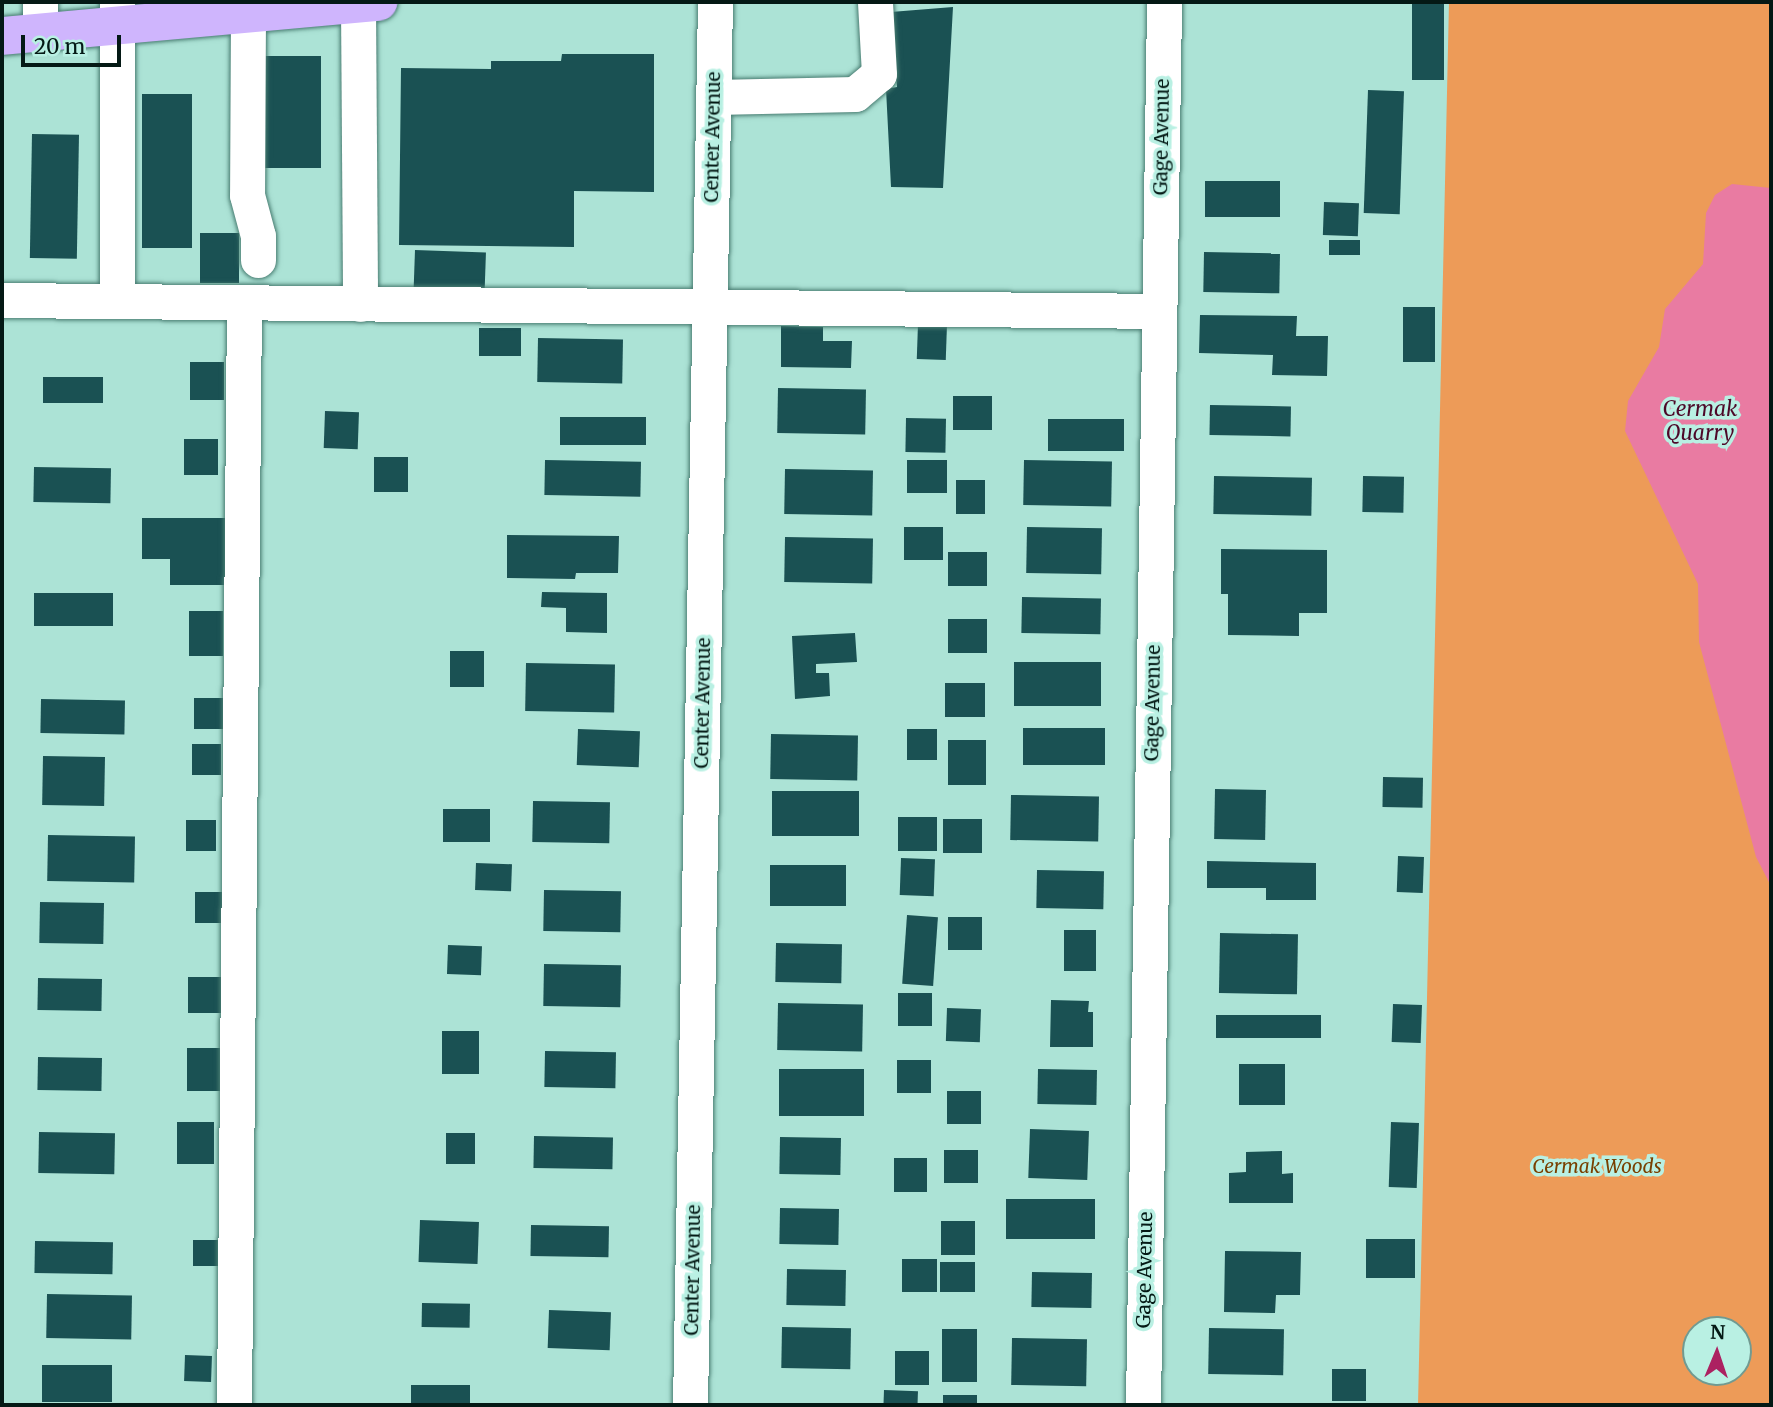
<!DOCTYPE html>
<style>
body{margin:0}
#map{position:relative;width:1773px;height:1407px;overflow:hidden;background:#ace3d6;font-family:Merriweather,serif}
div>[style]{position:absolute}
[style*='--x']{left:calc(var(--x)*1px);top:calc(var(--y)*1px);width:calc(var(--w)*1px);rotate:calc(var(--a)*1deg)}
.green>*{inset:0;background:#ed9b58}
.water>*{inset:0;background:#e97ba2}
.building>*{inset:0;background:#1a5153;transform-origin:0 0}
.roads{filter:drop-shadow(0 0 2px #487c71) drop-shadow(0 0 2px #487c71)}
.minor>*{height:35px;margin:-17.5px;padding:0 17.5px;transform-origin:17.5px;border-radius:17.5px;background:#fff}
.major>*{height:38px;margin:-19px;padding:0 19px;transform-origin:19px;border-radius:19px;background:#cfb5fd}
span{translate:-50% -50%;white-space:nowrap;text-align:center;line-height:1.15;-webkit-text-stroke:7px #b9f0e3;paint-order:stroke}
.street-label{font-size:19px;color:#041915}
.park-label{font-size:19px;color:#794000;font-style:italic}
.water-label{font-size:21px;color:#4d0828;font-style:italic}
.frame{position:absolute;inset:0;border:4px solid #041915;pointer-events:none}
.north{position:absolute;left:1682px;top:1316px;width:70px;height:70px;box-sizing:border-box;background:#b9f0e3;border:2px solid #719a91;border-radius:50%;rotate:2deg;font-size:19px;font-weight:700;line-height:28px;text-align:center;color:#041915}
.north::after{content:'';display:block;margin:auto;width:24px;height:32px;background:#ac2161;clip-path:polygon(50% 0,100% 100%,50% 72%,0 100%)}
.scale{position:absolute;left:21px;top:35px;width:100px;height:32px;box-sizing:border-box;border:4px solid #041915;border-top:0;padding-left:9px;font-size:21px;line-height:24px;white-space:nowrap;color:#041915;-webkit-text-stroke:5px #b9f0e3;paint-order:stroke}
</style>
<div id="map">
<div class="green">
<div style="clip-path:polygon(evenodd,1449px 2px,1771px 2px,1771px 1405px,1418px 1405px,1449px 2px,1696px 1330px,1738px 1330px,1738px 1372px,1696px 1372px,1696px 1330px)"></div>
</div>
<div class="water">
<div style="clip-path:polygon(1732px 184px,1771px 188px,1771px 886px,1756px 857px,1699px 642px,1698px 584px,1625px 431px,1628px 401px,1659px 347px,1665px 309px,1703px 264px,1706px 213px,1715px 195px)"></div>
</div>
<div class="building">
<div style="left:1412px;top:2px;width:32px;height:78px"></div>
<div style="clip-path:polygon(953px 7px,943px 188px,891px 187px,886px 89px,897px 87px,891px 12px)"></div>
<div style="clip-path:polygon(562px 54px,654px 54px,654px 192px,574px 191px,574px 247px,399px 245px,401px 68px,491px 69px,491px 61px,561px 61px)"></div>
<div style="left:321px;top:56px;width:112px;height:61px;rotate:90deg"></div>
<div style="left:1368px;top:90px;width:36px;height:123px;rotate:2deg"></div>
<div style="left:142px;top:94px;width:50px;height:154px"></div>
<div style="left:32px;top:134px;width:47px;height:124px;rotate:1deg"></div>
<div style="left:1205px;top:181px;width:75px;height:36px"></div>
<div style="left:1324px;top:202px;width:35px;height:33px;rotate:2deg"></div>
<div style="left:200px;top:233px;width:39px;height:50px"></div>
<div style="left:1329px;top:240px;width:31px;height:15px"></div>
<div style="left:415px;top:250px;width:71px;height:37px;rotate:2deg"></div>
<div style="left:1204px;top:252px;width:76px;height:40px;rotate:1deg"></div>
<div style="left:1403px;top:307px;width:32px;height:55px"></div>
<div style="clip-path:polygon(1200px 315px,1297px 316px,1296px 336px,1328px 336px,1327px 376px,1272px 375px,1273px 355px,1199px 353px)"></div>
<div style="left:918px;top:324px;width:29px;height:35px;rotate:2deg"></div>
<div style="clip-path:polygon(781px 326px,823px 327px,823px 341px,852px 341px,851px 368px,781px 367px)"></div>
<div style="left:479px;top:328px;width:42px;height:28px"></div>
<div style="left:538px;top:338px;width:85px;height:44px;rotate:1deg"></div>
<div style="left:190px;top:362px;width:34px;height:38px"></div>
<div style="left:43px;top:377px;width:60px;height:26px"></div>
<div style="left:778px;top:388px;width:88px;height:45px;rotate:1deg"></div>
<div style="left:953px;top:396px;width:39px;height:34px"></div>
<div style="left:1210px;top:405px;width:81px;height:30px;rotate:1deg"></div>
<div style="left:325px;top:411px;width:34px;height:37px;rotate:2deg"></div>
<div style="left:560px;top:417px;width:86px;height:28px"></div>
<div style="left:906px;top:418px;width:40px;height:34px;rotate:1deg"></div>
<div style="left:1048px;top:419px;width:76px;height:32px"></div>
<div style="left:184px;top:439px;width:34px;height:36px"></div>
<div style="left:374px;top:457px;width:34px;height:35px"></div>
<div style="left:545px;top:460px;width:96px;height:35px;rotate:1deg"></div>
<div style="left:907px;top:460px;width:40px;height:33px"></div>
<div style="left:1024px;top:460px;width:88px;height:45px;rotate:1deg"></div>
<div style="left:34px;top:467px;width:77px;height:35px;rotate:1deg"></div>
<div style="left:785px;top:469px;width:88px;height:45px;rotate:1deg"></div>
<div style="left:1214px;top:476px;width:98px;height:38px;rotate:1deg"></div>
<div style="left:1363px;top:476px;width:41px;height:36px;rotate:1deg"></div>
<div style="left:956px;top:480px;width:29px;height:34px"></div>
<div style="clip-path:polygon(142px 518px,229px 518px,229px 585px,170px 585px,170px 559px,142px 559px)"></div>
<div style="left:904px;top:527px;width:39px;height:33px"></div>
<div style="left:1027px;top:527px;width:75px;height:46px;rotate:1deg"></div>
<div style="clip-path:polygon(507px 535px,619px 536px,618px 573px,576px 573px,575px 579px,507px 578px)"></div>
<div style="left:785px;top:537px;width:88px;height:45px;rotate:1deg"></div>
<div style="clip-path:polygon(1221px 549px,1327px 550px,1327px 613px,1299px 613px,1299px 636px,1228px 635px,1228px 594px,1221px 594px)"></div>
<div style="left:948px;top:552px;width:39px;height:34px"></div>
<div style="clip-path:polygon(542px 592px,607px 593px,607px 633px,566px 632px,566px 608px,541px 607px)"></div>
<div style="left:34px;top:593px;width:79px;height:33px"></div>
<div style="left:1022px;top:597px;width:79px;height:36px;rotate:1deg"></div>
<div style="left:189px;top:611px;width:34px;height:45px"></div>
<div style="left:948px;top:619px;width:39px;height:34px"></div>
<div style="clip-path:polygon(855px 633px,857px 662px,816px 664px,816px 673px,829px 673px,830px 696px,795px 699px,792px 636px)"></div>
<div style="left:450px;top:651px;width:34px;height:36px"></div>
<div style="left:1014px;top:662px;width:87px;height:44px"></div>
<div style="left:526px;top:663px;width:89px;height:48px;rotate:1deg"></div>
<div style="left:945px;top:683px;width:40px;height:34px"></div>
<div style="left:194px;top:698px;width:29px;height:31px"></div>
<div style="left:41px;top:699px;width:84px;height:34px;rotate:1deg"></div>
<div style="left:1023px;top:728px;width:82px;height:37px"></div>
<div style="left:578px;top:729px;width:62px;height:36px;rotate:2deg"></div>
<div style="left:907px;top:729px;width:30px;height:31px"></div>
<div style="left:771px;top:734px;width:87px;height:45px;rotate:1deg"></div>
<div style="left:948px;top:740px;width:38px;height:45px"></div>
<div style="left:192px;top:744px;width:29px;height:31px"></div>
<div style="left:43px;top:756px;width:62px;height:49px;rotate:1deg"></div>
<div style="left:1383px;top:777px;width:40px;height:30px;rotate:1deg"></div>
<div style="left:1215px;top:789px;width:51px;height:50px;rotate:1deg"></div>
<div style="left:772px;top:791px;width:87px;height:45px"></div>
<div style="left:1011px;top:795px;width:88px;height:45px;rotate:1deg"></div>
<div style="left:533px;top:801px;width:77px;height:41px;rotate:1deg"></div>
<div style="left:443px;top:809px;width:47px;height:33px"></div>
<div style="left:898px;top:817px;width:39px;height:34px"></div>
<div style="left:943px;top:819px;width:39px;height:34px"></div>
<div style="left:186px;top:820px;width:30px;height:31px"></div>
<div style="left:48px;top:835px;width:87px;height:46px;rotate:1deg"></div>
<div style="left:1398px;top:856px;width:26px;height:36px;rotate:2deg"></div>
<div style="left:901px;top:858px;width:34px;height:37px;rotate:2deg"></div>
<div style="clip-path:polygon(1207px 861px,1316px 863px,1316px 900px,1266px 900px,1266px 888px,1207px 888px)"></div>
<div style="left:476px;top:863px;width:36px;height:27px;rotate:2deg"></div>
<div style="left:770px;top:865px;width:76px;height:41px"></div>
<div style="left:1037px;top:870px;width:67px;height:38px;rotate:1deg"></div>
<div style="left:544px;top:890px;width:77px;height:41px;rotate:1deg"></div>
<div style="left:195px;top:892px;width:29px;height:31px"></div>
<div style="left:40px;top:902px;width:64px;height:41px;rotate:1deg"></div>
<div style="left:907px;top:915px;width:31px;height:69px;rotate:4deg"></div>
<div style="left:948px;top:917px;width:34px;height:33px"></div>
<div style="left:1064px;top:930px;width:32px;height:41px"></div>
<div style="left:1220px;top:933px;width:78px;height:60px;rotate:1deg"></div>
<div style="left:776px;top:943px;width:66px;height:39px;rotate:1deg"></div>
<div style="left:448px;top:945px;width:34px;height:29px;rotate:2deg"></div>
<div style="left:544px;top:964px;width:77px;height:42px;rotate:1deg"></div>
<div style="left:188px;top:977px;width:34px;height:36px"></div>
<div style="left:38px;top:978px;width:64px;height:32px;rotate:1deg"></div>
<div style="left:898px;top:993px;width:34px;height:33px"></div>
<div style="clip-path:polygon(1051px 1000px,1089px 1001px,1088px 1012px,1093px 1012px,1093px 1047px,1050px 1047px)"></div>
<div style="left:778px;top:1003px;width:85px;height:47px;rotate:1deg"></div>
<div style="left:1393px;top:1004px;width:29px;height:38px;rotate:2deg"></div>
<div style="left:947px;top:1008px;width:34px;height:33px;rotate:2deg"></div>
<div style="left:1216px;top:1015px;width:105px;height:23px"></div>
<div style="left:442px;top:1031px;width:37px;height:43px"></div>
<div style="left:224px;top:1048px;width:43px;height:37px;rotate:90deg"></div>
<div style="left:545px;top:1051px;width:71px;height:36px;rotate:1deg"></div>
<div style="left:38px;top:1057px;width:64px;height:33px;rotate:1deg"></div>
<div style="left:897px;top:1060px;width:34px;height:33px"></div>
<div style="left:1239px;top:1064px;width:46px;height:41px"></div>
<div style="left:779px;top:1069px;width:85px;height:47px"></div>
<div style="left:1038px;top:1069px;width:59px;height:35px;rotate:1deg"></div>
<div style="left:947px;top:1091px;width:34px;height:33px"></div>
<div style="left:177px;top:1122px;width:37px;height:42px"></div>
<div style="left:1391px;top:1122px;width:28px;height:65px;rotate:2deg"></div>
<div style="left:1030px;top:1129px;width:59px;height:49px;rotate:2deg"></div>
<div style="left:39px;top:1132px;width:76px;height:41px;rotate:1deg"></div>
<div style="left:446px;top:1133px;width:29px;height:31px"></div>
<div style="left:534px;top:1136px;width:79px;height:32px;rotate:1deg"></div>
<div style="left:780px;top:1137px;width:61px;height:37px;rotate:1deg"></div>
<div style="left:944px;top:1150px;width:34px;height:33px"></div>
<div style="clip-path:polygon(1282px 1151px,1282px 1174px,1293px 1173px,1293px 1203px,1229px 1203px,1229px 1173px,1246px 1172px,1246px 1152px)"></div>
<div style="left:894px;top:1158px;width:33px;height:34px"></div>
<div style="left:1006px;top:1199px;width:89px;height:40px"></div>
<div style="left:780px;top:1208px;width:59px;height:36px;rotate:1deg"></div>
<div style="left:420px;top:1220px;width:59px;height:42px;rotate:2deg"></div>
<div style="left:941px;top:1221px;width:34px;height:34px"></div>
<div style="left:531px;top:1225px;width:78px;height:31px;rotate:1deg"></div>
<div style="left:1366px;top:1239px;width:49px;height:39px"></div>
<div style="left:193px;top:1240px;width:27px;height:26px"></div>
<div style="left:35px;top:1241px;width:78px;height:32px;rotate:1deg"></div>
<div style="clip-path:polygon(1225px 1251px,1301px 1252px,1300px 1295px,1276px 1295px,1275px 1313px,1224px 1312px)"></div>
<div style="left:902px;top:1259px;width:35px;height:33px"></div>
<div style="left:940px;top:1262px;width:35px;height:30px"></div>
<div style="left:787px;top:1269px;width:59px;height:36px;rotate:1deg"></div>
<div style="left:1032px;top:1272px;width:60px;height:35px;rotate:1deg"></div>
<div style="left:47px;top:1294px;width:85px;height:44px;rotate:1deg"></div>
<div style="left:422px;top:1303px;width:48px;height:24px;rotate:1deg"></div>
<div style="left:549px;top:1310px;width:62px;height:38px;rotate:2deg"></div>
<div style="left:782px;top:1327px;width:69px;height:41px;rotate:1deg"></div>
<div style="left:1209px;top:1328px;width:75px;height:46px;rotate:1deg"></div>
<div style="left:942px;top:1329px;width:35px;height:53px"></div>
<div style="left:1012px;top:1338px;width:75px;height:47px;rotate:1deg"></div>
<div style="left:895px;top:1351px;width:34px;height:34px"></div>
<div style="left:185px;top:1355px;width:27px;height:26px;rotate:2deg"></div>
<div style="left:42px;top:1365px;width:70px;height:37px"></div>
<div style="left:1366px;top:1369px;width:32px;height:34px;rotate:90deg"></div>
<div style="left:411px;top:1385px;width:59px;height:20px"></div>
<div style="left:884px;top:1390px;width:34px;height:15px;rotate:2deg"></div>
<div style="left:943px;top:1395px;width:34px;height:10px"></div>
</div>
<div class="roads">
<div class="minor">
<div style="--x:40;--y:2;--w:30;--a:88"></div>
<div style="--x:117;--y:2;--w:299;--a:90"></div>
<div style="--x:358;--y:4;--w:300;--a:89.6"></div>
<div style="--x:248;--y:13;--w:182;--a:90.3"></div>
<div style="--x:247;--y:195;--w:42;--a:75"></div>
<div style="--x:258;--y:236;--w:24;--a:90"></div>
<div style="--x:714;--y:97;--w:141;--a:-1.2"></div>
<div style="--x:855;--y:94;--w:31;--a:-40"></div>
<div style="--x:879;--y:74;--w:72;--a:-93.2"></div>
<div style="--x:2;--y:300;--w:1157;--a:0.54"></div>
<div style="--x:234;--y:1405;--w:1103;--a:-89.48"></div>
<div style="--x:690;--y:1405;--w:1403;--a:-88.98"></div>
<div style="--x:1143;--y:1405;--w:1403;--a:-89.14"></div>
</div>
<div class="major">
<div style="--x:2;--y:36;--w:378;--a:-5.2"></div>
</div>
</div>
<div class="street-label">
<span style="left:713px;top:137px;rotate:-89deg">Center Avenue</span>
<span style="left:1162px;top:137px;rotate:-89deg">Gage Avenue</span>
<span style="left:703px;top:703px;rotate:-89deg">Center Avenue</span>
<span style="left:1153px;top:703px;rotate:-89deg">Gage Avenue</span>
<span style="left:693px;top:1270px;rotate:-89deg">Center Avenue</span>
<span style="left:1145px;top:1270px;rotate:-89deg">Gage Avenue</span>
</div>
<div class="park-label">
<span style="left:1597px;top:1167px">Cermak Woods</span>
</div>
<div class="water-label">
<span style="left:1700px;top:421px">Cermak<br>Quarry</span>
</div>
<div class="frame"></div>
<div class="north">N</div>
<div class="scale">20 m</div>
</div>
